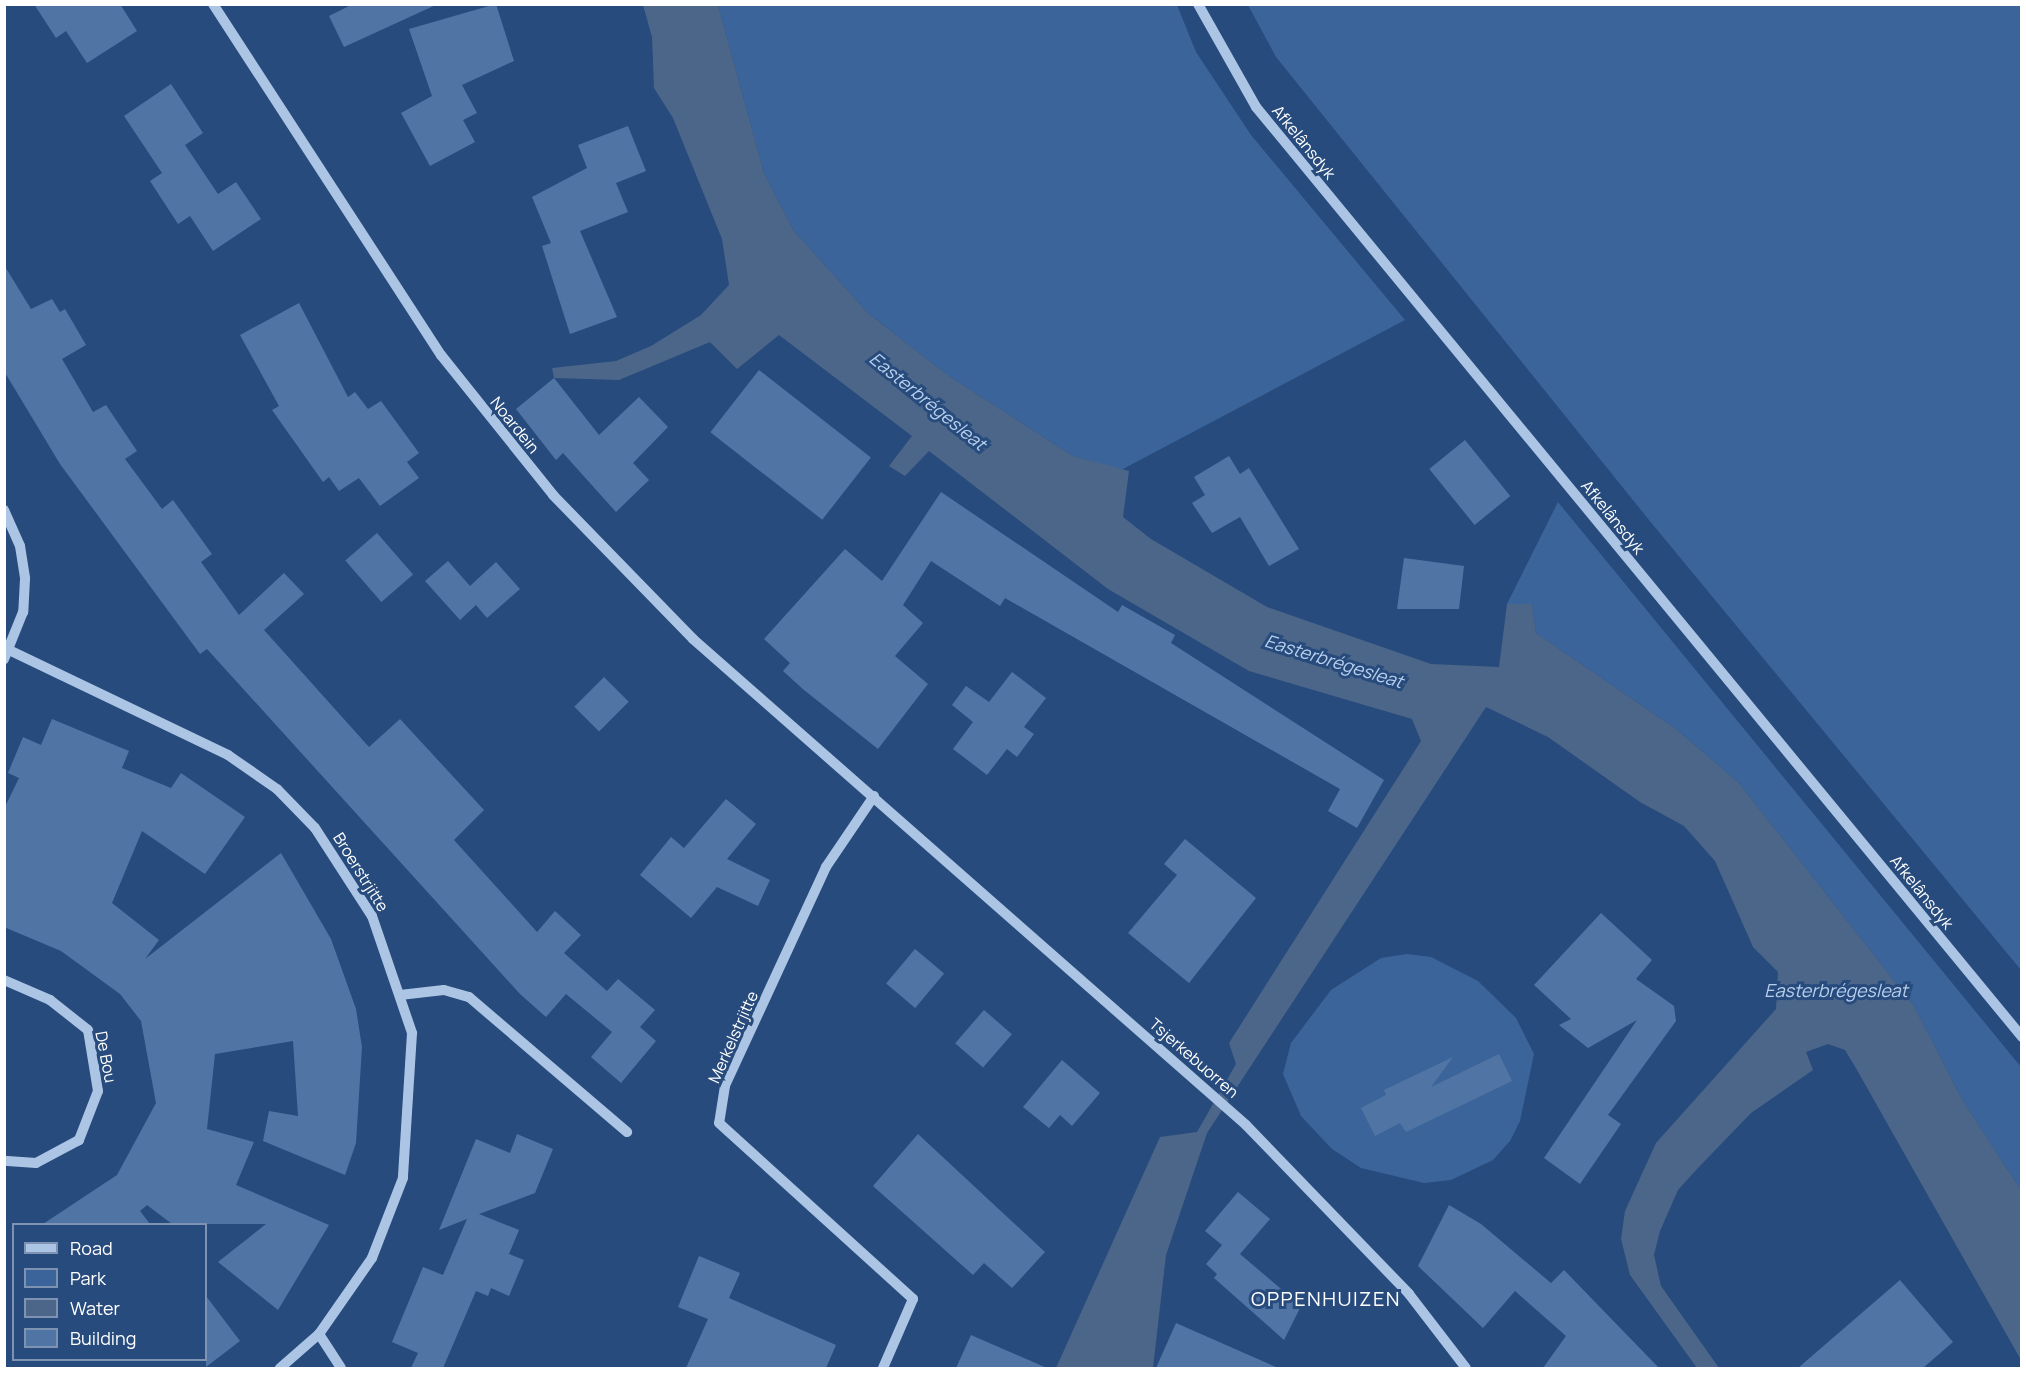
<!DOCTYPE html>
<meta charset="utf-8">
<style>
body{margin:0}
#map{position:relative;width:2026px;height:1373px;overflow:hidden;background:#274b7d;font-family:Manrope,sans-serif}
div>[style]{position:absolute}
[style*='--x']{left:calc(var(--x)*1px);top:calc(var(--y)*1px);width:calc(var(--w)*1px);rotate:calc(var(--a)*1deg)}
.green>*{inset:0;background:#3b659a}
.water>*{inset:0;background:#4c6689}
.building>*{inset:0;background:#5075a5;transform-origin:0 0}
.minor>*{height:10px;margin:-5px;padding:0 5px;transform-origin:5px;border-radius:5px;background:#acc5e4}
span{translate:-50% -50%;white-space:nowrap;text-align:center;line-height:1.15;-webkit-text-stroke:6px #274b7d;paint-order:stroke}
.street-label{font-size:16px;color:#fff}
.water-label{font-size:18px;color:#b8cfec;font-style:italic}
.quarter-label{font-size:20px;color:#fff;letter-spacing:1.5px}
.frame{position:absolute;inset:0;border:6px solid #fff;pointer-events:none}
.legend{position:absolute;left:12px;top:1223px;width:195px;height:138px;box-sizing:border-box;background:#274b7d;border:2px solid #7d93b1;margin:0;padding:8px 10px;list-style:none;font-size:18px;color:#fff}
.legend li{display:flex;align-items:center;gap:12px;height:30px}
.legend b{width:30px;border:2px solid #7d93b1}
</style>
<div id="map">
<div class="green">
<div style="clip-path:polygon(718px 5px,1177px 5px,1196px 52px,1251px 135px,1405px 320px,1121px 470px,1073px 456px,949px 376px,869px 314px,794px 231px,764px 173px)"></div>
<div style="clip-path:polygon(1248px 5px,2021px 5px,2021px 970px,1649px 520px,1276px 57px)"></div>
<div style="clip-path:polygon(1558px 502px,2021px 1067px,2021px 1190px,1963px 1101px,1914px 1006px,1739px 783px,1676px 729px,1536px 633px,1532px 604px,1507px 604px)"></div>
<div style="clip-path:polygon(1407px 954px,1431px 957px,1478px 981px,1516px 1018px,1534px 1054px,1520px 1121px,1510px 1141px,1493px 1160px,1451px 1180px,1424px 1183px,1361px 1168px,1332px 1149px,1301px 1116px,1283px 1074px,1291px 1043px,1331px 990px,1381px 958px)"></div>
</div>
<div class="water">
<div style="clip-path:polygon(643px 5px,718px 5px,764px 173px,794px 231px,869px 314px,949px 376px,1073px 456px,1129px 471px,1123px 517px,1151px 539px,1267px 607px,1431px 664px,1499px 667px,1507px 604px,1532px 604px,1536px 633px,1676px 729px,1739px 783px,1914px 1006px,1963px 1101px,2021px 1190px,2021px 1360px,1857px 1070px,1845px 1050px,1828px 1044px,1806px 1052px,1813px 1070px,1751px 1113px,1697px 1169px,1678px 1190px,1660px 1231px,1654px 1255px,1661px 1286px,1719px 1368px,1697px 1368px,1630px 1275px,1621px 1239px,1625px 1211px,1656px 1143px,1776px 1009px,1778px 972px,1753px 947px,1715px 861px,1684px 826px,1640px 802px,1548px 737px,1486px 707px,1207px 1133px,1166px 1255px,1153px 1368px,1056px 1368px,1160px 1137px,1197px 1132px,1236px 1064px,1229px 1043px,1421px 741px,1412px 719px,1249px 671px,1108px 589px,929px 451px,905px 476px,889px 466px,912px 436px,779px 335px,737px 369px,710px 342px,619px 380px,554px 378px,552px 368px,616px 361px,651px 346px,701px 315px,729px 285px,722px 239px,673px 118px,654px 88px,652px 37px)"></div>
</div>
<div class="building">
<div style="clip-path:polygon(34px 4px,120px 4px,137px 31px,87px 63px,66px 31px,56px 38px)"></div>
<div style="clip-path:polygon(353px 4px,438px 4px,344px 47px,329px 16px)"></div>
<div style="clip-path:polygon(496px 4px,514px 61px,462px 85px,477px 113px,463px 120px,475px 142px,430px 166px,401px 113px,432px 96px,409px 29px)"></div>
<div style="clip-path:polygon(171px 84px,203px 133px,185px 145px,218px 194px,236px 182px,261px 219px,213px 251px,190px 216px,178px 224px,150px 181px,162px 173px,124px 116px)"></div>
<div style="clip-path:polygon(628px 126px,646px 171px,616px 183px,628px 212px,580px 231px,617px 317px,570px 334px,542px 246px,551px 243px,532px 197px,587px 168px,578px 145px)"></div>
<div style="clip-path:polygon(4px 265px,31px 309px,52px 299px,60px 312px,65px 309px,86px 345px,62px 359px,93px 412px,106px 405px,137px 451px,125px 459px,162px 509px,173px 500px,212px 554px,201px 562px,239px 615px,284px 573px,304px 594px,264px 630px,369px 747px,400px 719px,484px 810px,454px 840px,537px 932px,555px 911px,581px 935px,564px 953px,607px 991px,618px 979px,655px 1010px,640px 1027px,656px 1041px,621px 1083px,591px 1057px,612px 1032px,566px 994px,546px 1017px,520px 994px,207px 649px,200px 654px,60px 464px,4px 371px)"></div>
<div style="clip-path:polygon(299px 303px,348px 397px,355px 392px,368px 409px,381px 401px,419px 453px,407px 462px,419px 478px,380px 506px,359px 478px,339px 491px,329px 477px,323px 482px,272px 410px,279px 406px,240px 335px)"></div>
<div style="left:759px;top:370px;width:142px;height:79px;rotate:38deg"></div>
<div style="clip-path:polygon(554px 378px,599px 435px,639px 397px,668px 427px,633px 463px,649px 480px,616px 512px,563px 453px,556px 460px,516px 409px)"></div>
<div style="left:1465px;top:440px;width:72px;height:46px;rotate:51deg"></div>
<div style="clip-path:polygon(1229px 456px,1240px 474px,1249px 468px,1299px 549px,1269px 566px,1240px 517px,1212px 533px,1192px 503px,1205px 495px,1194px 477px)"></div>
<div style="clip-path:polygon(941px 492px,1118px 612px,1122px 605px,1175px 635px,1171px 643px,1384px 780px,1357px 828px,1328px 811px,1340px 789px,1005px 598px,1000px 606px,931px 561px,903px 605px,923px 623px,895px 656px,928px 684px,878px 749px,804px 690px,783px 671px,790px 663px,764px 639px,845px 549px,882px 581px)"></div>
<div style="left:377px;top:533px;width:55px;height:42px;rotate:49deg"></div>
<div style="clip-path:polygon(1404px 558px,1464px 566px,1459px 609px,1397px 609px)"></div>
<div style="clip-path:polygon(448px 561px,470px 586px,496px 562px,520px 589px,487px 618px,476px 605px,460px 620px,425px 581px)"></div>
<div style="clip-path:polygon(1012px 672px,1046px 698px,1024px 727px,1034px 734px,1017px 757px,1007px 749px,987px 775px,953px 749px,973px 722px,952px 705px,966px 686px,989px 702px)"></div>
<div style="left:604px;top:677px;width:35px;height:42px;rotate:45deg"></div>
<div style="clip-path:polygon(52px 719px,129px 751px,122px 768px,171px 788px,181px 773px,245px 817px,205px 874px,142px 831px,112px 903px,159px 940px,145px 959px,281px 853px,331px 939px,356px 1009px,362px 1047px,356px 1143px,345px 1175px,263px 1141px,269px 1111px,298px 1116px,293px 1041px,215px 1054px,207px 1129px,254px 1142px,236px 1185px,329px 1225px,278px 1310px,218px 1262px,266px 1224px,172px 1224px,147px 1205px,140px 1211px,150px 1224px,43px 1224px,117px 1175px,156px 1103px,141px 1021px,120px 994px,61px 951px,4px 927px,4px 809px,19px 778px,8px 773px,23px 737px,41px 745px)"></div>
<div style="clip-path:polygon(726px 799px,756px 824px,727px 859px,770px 880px,758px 906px,717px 887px,691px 918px,640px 875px,671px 837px,684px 848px)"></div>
<div style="clip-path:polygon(1185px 839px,1256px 898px,1189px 983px,1128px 933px,1177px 875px,1164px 864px)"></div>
<div style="clip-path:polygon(1601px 913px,1652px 960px,1636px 979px,1674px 1006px,1676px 1021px,1608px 1115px,1621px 1124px,1580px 1184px,1544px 1158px,1637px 1020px,1588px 1048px,1559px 1025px,1571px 1019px,1534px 985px)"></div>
<div style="left:915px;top:949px;width:38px;height:45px;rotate:40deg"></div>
<div style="left:984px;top:1010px;width:37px;height:44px;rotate:41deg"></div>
<div style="clip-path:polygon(1499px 1054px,1512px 1081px,1406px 1132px,1400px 1123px,1375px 1136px,1361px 1108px,1386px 1095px,1384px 1090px,1453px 1057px,1431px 1087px)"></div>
<div style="clip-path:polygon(1062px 1060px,1100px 1093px,1072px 1126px,1060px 1115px,1049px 1128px,1023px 1107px)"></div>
<div style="clip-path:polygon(517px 1134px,553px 1149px,535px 1193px,479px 1214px,519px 1230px,509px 1254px,524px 1260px,509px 1296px,491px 1288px,488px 1296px,476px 1291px,443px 1368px,411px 1368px,418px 1353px,392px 1342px,423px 1267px,443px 1275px,467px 1219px,439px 1230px,476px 1139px,510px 1153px)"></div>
<div style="clip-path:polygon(918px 1134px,1045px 1252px,1012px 1288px,984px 1263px,973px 1275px,873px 1186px)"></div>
<div style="clip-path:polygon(1238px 1192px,1270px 1219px,1240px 1254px,1301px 1306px,1284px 1340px,1214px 1278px,1217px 1274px,1206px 1264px,1222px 1245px,1205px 1231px)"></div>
<div style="clip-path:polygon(1449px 1205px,1481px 1224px,1551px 1283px,1564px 1270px,1659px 1368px,1543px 1368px,1566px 1336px,1515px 1291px,1483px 1328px,1418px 1266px)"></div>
<div style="clip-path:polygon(699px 1256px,740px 1273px,729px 1298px,836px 1345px,826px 1368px,686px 1368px,708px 1319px,678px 1307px)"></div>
<div style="clip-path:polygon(1900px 1280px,1953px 1342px,1923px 1368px,1798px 1368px)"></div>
<div style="clip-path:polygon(206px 1296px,240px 1341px,206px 1367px)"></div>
<div style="clip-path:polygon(1176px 1323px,1278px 1368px,1156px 1368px)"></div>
<div style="clip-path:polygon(971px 1335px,1047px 1368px,956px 1368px)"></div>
</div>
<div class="minor">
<div style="--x:213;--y:4;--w:419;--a:57"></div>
<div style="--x:441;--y:355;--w:179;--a:51.3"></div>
<div style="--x:553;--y:495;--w:201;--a:45.8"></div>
<div style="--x:693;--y:639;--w:736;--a:41.31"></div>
<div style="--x:1246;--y:1125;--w:235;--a:46"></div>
<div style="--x:1409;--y:1294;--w:93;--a:52.4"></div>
<div style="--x:1198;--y:4;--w:118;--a:60.6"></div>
<div style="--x:1256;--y:107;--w:1205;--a:50.52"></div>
<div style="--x:4;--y:510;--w:39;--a:66"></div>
<div style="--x:20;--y:546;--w:33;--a:81"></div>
<div style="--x:25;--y:579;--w:33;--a:93"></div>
<div style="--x:23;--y:612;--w:51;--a:112"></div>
<div style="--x:9;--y:650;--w:243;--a:25.6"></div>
<div style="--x:228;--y:755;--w:60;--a:34.8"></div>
<div style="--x:277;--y:789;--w:54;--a:45.7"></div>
<div style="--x:315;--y:828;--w:105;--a:57.1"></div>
<div style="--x:372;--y:916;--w:124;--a:71.1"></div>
<div style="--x:412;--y:1033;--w:145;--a:93.6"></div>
<div style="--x:403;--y:1178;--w:86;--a:111.2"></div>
<div style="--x:372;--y:1258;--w:93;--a:124.9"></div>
<div style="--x:319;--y:1334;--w:52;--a:138.9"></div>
<div style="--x:874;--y:796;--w:86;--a:124.1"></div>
<div style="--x:826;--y:867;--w:241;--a:114.8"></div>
<div style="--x:725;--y:1086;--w:37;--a:99"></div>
<div style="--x:719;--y:1123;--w:262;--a:42.2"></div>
<div style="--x:913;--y:1299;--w:75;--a:113.5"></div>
<div style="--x:4;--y:980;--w:50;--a:23.5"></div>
<div style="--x:50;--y:1000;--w:48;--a:38.3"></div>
<div style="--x:88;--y:1030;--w:62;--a:80.7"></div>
<div style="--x:98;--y:1091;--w:53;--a:111.2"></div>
<div style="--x:79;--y:1140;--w:49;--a:151.9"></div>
<div style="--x:36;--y:1163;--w:32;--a:-176"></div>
<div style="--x:400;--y:995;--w:44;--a:-6.5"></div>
<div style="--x:444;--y:990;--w:26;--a:16"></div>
<div style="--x:469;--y:997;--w:208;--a:40.5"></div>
<div style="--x:319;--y:1334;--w:40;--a:57.1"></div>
</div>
<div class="street-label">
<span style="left:1304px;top:142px;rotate:51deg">Afkelânsdyk</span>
<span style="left:515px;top:425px;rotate:51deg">Noardein</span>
<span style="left:1613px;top:517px;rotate:51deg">Afkelânsdyk</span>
<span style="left:361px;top:872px;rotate:58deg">Broerstrjitte</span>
<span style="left:1922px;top:892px;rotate:51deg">Afkelânsdyk</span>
<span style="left:733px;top:1037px;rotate:-66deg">Merkelstrjitte</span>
<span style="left:106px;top:1057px;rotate:79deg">De Bou</span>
<span style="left:1194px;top:1058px;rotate:41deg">Tsjerkebuorren</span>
</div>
<div class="water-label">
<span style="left:928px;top:401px;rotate:39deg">Easterbrégesleat</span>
<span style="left:1334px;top:661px;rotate:17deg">Easterbrégesleat</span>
<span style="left:1836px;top:990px">Easterbrégesleat</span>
</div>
<div class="quarter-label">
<span style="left:1326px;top:1298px">OPPENHUIZEN</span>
</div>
<div class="frame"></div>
<ul class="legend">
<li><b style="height:8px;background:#acc5e4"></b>Road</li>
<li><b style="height:16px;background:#3b659a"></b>Park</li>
<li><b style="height:16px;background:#4c6689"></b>Water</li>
<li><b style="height:16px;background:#5075a5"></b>Building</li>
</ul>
</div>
